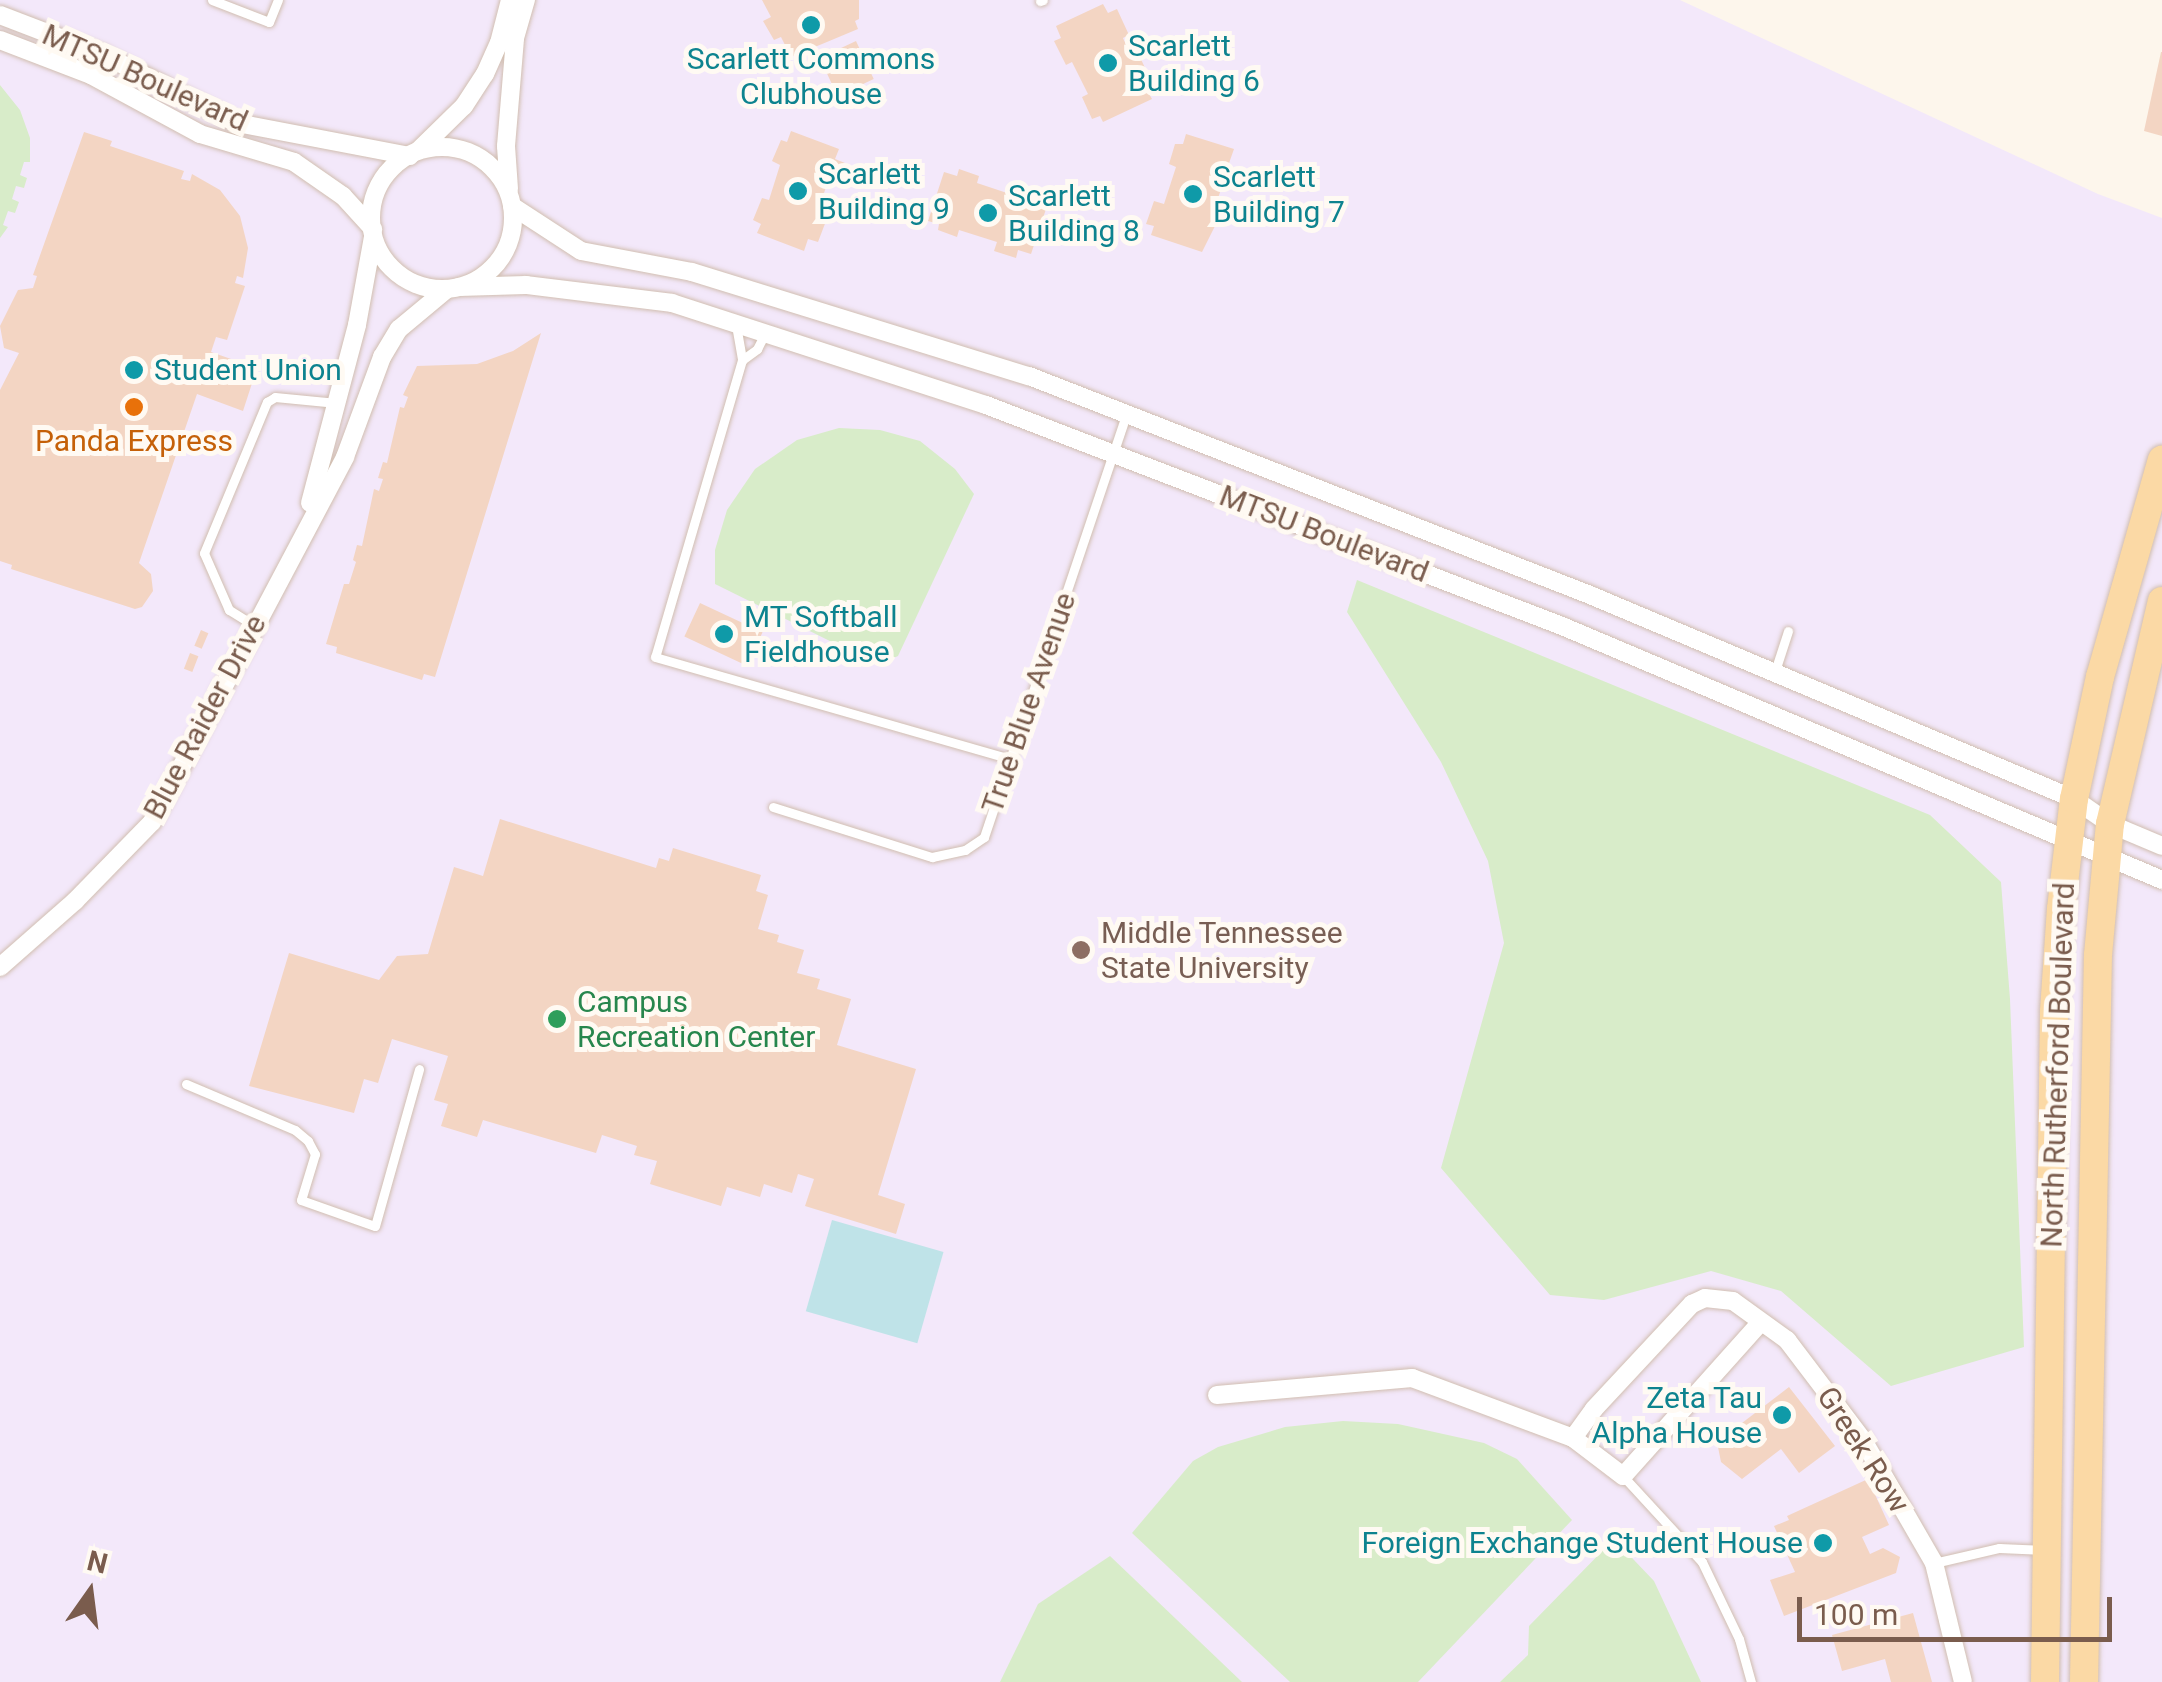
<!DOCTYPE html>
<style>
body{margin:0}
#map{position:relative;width:2162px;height:1682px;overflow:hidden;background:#fdf6ec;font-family:Roboto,sans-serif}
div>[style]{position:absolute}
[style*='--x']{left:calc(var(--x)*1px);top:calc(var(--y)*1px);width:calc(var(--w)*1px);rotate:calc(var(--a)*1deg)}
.education>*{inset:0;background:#f3e8fa}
.green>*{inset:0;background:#d8ecc9}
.water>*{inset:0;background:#bfe3e8;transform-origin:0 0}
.building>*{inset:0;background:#f3d5c3;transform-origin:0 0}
.roads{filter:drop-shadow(0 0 2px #d1beb0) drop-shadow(0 0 2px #d1beb0)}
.service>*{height:9px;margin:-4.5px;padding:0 4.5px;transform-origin:4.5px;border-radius:4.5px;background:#fff}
.minor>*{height:18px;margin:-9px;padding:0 9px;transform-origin:9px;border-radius:9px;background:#fff}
.minor>.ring{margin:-9px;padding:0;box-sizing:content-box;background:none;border:18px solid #fff;border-radius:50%}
.primary>*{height:28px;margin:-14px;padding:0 14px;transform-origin:14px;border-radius:14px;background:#fbd9a5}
.dots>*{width:28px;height:28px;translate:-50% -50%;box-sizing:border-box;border:5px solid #fffaf3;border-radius:50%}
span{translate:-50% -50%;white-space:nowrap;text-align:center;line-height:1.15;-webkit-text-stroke:10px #fffaf3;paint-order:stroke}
.culture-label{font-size:30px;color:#0d838f}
.left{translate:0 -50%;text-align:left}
.right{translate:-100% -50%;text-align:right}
.street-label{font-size:30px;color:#7a5c4d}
.food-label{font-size:30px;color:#c56008}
.education-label{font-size:30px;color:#785e54}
.leisure-label{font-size:30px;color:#27864d}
.north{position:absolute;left:40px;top:1542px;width:100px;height:100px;-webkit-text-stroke:8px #fffaf3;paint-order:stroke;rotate:14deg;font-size:28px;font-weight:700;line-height:40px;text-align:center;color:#7a5c4d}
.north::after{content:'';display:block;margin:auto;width:35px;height:45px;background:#7a5c4d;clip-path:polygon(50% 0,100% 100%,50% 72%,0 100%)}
.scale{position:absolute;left:1797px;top:1597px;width:315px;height:45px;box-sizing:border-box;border:5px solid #7a5c4d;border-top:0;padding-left:12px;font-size:30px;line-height:35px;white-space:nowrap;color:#7a5c4d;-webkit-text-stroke:8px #fffaf3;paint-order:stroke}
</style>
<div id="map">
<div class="education">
<div style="clip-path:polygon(0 0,1680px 0,2098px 194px,2162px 218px,2162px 1682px,0 1682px)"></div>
</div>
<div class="green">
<div style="clip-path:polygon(0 85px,20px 110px,30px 138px,30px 162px,24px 162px,20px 175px,27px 178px,24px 188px,16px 186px,12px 199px,19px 202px,15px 213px,8px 211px,3px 225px,8px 227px,0 238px)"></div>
<div style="clip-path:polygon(839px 428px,880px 430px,920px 441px,955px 469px,974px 494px,898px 656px,878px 665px,715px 584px,715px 550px,727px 510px,755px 469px,797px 440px)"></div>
<div style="clip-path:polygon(1357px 580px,1930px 815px,2001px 882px,2010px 999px,2024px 1347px,1891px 1386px,1781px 1291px,1711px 1271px,1604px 1300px,1550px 1295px,1441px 1168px,1504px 943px,1488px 861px,1441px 762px,1347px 612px)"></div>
<div style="clip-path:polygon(1343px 1421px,1398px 1424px,1484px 1443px,1517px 1459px,1572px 1520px,1418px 1682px,1290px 1682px,1132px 1533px,1193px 1461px,1218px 1447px,1285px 1427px)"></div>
<div style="clip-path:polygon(1614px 1539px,1654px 1581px,1701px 1682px,1500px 1682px,1528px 1655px,1529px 1626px)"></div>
<div style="clip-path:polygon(1110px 1556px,1242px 1682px,1000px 1682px,1038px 1604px)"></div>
</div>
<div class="water">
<div style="left:832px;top:1220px;width:116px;height:95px;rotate:16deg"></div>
</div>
<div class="building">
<div style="clip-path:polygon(762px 0,859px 0,859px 19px,855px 21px,858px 29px,791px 57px,781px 37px,774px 40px,763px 21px,771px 17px)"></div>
<div style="clip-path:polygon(1103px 4px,1108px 13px,1117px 9px,1129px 35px,1123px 38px,1132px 58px,1139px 55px,1153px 85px,1146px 88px,1152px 99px,1103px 122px,1100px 116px,1092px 119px,1082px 97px,1088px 94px,1072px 62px,1066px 65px,1054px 41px,1061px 38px,1056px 26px)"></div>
<div style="left:856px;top:41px;width:42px;height:40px;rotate:65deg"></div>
<div style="clip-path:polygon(2161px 52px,2162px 52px,2162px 136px,2144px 131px)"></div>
<div style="clip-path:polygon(791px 131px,839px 149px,835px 159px,845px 163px,838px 185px,828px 181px,816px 217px,826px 221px,818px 242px,808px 239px,804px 251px,757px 233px,761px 224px,753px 220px,762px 198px,769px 200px,780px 165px,772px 161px,781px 140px,787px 142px)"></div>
<div style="clip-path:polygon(84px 132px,112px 141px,110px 146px,184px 171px,181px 179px,190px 181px,192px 174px,220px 190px,240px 216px,248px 248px,243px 278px,237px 276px,235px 283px,245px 286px,227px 340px,216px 337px,211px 352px,257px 368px,243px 411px,197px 394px,139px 563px,151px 574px,153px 591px,142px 607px,135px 609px,11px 569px,12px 565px,0 561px,0 390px,19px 353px,4px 348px,0 326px,18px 290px,33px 288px,37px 276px,33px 275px)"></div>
<div style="clip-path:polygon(1186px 134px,1234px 149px,1228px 166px,1235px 168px,1229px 186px,1222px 186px,1211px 220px,1217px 222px,1202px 252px,1151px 235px,1154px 226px,1146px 224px,1154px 201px,1164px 204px,1176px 167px,1169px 164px,1175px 144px,1183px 144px)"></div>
<div style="clip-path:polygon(959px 169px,979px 176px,977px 183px,1013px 195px,1015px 189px,1047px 206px,1031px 254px,1018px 250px,1016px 258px,994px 251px,997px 242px,959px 230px,957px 237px,938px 230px,939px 224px,928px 221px,944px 172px,957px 176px)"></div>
<div style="clip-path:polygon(541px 333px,435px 677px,424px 674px,422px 680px,336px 653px,337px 647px,326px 644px,344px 584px,349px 584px,356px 562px,353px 560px,357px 545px,362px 546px,374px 489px,379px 491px,383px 479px,378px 478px,383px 462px,387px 463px,400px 407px,404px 408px,408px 397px,403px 395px,417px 366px,477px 364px,513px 351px)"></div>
<div style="left:700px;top:603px;width:69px;height:37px;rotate:25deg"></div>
<div style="left:201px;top:630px;width:8px;height:17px;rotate:23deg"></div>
<div style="left:190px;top:653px;width:9px;height:17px;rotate:21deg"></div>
<div style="clip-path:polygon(500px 819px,656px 868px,659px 858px,669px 861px,673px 848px,761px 875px,756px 891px,768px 895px,758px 929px,779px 935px,777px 942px,804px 950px,797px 973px,820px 979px,817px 989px,851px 999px,837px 1045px,916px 1069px,878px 1195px,905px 1204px,896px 1234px,805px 1206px,814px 1179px,798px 1174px,792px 1193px,764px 1184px,760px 1197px,727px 1187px,721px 1206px,650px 1184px,657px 1161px,634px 1155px,637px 1146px,602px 1135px,596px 1153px,483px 1120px,477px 1137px,441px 1126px,448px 1104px,434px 1100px,448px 1056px,392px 1039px,378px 1083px,364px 1079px,354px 1113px,249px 1086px,289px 953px,379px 980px,397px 956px,428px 954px,454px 867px,483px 876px)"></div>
<div style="clip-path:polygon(1789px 1387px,1835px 1446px,1799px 1473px,1781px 1449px,1742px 1479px,1721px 1462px,1717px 1442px)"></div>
<div style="clip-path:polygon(1868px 1479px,1889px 1525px,1862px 1537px,1870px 1554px,1883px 1548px,1900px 1557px,1896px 1573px,1784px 1616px,1770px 1580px,1795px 1572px,1774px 1526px,1789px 1520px,1787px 1516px)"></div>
<div style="clip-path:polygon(1913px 1613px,1932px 1682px,1891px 1682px,1885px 1659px,1842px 1671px,1832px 1635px)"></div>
</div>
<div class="roads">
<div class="service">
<div style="--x:212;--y:0;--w:61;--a:21.1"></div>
<div style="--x:269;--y:22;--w:24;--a:-68"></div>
<div style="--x:1040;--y:1;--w:3;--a:-18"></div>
<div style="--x:736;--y:325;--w:36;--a:80"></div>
<div style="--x:742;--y:360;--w:19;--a:-36"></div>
<div style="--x:757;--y:349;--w:20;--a:-63"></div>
<div style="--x:742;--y:360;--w:309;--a:106.3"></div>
<div style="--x:655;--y:657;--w:370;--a:16"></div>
<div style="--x:255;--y:626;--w:31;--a:-148"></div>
<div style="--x:229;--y:610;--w:62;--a:-113.7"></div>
<div style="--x:204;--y:553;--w:164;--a:-67.4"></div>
<div style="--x:267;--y:402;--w:9;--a:-32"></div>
<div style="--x:275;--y:397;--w:62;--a:5.5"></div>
<div style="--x:1775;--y:671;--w:42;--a:-72"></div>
<div style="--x:773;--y:807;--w:167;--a:17.5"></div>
<div style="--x:932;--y:857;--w:34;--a:-12"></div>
<div style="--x:965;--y:850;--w:23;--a:-34"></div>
<div style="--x:984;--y:837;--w:445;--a:-71.4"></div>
<div style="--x:186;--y:1084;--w:118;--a:22.9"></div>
<div style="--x:295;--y:1130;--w:17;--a:40"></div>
<div style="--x:308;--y:1141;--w:15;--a:62"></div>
<div style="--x:315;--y:1154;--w:48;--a:106.9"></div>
<div style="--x:301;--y:1200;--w:78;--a:19.4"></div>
<div style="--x:375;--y:1226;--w:163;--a:-74.3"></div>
<div style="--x:1623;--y:1476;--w:117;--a:47.4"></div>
<div style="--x:1702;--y:1562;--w:85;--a:64.3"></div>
<div style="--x:1739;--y:1639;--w:45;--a:74.4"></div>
<div style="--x:1934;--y:1563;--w:67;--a:-13"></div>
<div style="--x:1999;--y:1548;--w:46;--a:2.5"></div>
</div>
<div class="minor">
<div style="--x:0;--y:15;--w:111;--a:21"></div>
<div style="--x:104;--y:55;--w:149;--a:27.1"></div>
<div style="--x:237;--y:123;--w:176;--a:10.8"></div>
<div style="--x:0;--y:40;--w:97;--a:21"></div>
<div style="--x:91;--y:75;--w:124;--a:28.4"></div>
<div style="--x:200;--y:134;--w:98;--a:16.6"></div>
<div style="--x:294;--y:162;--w:60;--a:34.8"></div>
<div style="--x:343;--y:196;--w:45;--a:47.7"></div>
<div class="ring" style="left:371px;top:147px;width:124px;height:124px"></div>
<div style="--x:419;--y:150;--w:63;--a:-44.4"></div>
<div style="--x:464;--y:106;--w:38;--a:-57"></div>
<div style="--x:485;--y:74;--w:34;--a:-66"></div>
<div style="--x:499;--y:43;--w:44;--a:-75.7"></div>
<div style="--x:509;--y:189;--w:43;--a:-94"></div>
<div style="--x:506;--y:146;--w:108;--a:-85.2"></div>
<div style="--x:515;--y:38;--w:40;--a:-74"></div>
<div style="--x:512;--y:206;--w:82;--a:33.1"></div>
<div style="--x:581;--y:251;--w:113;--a:10.7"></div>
<div style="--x:692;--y:272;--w:353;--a:17.2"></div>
<div style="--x:1029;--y:376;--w:602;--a:21.32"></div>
<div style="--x:1590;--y:595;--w:525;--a:22.85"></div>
<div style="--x:2074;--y:799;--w:44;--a:34.8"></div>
<div style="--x:2110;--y:824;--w:56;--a:22.9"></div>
<div style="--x:459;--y:287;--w:67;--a:-1.7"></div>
<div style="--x:526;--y:285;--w:147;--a:7"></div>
<div style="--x:672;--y:303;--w:330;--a:18"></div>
<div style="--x:986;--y:405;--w:617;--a:20.99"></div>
<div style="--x:1562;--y:626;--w:652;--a:22.94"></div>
<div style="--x:310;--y:503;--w:184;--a:-75.2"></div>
<div style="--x:357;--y:325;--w:89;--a:-79.7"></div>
<div style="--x:0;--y:967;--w:100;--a:-41.3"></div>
<div style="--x:75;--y:901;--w:110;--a:-45.7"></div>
<div style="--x:152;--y:822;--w:413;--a:-62.1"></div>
<div style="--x:345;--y:457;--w:107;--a:-69.7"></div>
<div style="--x:382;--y:357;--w:33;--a:-59"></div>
<div style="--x:399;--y:329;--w:62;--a:-39.8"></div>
<div style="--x:1760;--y:1323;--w:205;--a:131.8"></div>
<div style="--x:1623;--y:1476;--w:63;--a:-142.8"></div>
<div style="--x:1573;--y:1438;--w:36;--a:-54"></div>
<div style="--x:1594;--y:1409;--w:144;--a:-47"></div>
<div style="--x:1692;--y:1304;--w:14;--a:-25"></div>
<div style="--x:1705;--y:1298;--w:28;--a:6"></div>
<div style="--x:1733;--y:1301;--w:67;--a:35.8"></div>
<div style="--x:1787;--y:1340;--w:126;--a:52.8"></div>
<div style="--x:1863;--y:1440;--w:142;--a:60"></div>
<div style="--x:1934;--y:1563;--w:122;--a:76.3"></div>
<div style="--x:1217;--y:1395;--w:196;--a:-5"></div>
<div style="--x:1412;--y:1378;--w:172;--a:20.4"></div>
</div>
<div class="primary">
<div style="--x:2045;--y:1682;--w:671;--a:-89.23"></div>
<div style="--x:2054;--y:1011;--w:102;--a:-86.1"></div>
<div style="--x:2061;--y:909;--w:111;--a:-83.3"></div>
<div style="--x:2074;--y:799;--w:125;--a:-78"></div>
<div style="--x:2100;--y:677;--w:226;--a:-74.1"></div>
<div style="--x:2084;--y:1682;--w:727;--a:-88.9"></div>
<div style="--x:2098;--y:955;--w:132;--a:-84.8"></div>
<div style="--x:2110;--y:824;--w:229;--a:-76.9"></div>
</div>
</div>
<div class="dots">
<div style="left:811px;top:25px;background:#0f9aa8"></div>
<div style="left:1108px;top:63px;background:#0f9aa8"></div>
<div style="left:798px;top:191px;background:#0f9aa8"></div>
<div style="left:1193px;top:194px;background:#0f9aa8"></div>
<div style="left:988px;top:213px;background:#0f9aa8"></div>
<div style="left:134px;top:370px;background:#0f9aa8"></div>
<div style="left:134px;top:407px;background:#e8710a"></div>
<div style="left:724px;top:634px;background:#0f9aa8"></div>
<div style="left:1081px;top:950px;background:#8d6e63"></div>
<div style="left:557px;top:1019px;background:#2e9e5b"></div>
<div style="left:1782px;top:1415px;background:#0f9aa8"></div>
<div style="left:1823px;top:1543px;background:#0f9aa8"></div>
</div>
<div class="culture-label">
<span class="left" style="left:1128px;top:63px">Scarlett<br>Building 6</span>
<span style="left:811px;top:76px">Scarlett Commons<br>Clubhouse</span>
<span class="left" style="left:818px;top:191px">Scarlett<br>Building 9</span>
<span class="left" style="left:1213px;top:194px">Scarlett<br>Building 7</span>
<span class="left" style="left:1008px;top:213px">Scarlett<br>Building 8</span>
<span class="left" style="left:154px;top:370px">Student Union</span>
<span class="left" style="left:744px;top:634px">MT Softball<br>Fieldhouse</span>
<span class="right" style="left:1762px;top:1415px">Zeta Tau<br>Alpha House</span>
<span class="right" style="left:1803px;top:1543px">Foreign Exchange Student House</span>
</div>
<div class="street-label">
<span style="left:145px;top:78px;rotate:24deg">MTSU Boulevard</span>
<span style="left:1324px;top:534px;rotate:21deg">MTSU Boulevard</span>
<span style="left:1029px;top:703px;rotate:-71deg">True Blue Avenue</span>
<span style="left:205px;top:717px;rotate:-62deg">Blue Raider Drive</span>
<span style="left:2058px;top:1065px;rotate:-88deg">North Rutherford Boulevard</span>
<span style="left:1863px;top:1450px;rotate:57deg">Greek Row</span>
</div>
<div class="food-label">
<span style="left:134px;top:441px">Panda Express</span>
</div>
<div class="education-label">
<span class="left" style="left:1101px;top:950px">Middle Tennessee<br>State University</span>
</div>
<div class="leisure-label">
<span class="left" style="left:577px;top:1019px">Campus<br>Recreation Center</span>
</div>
<div class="north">N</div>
<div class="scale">100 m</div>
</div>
